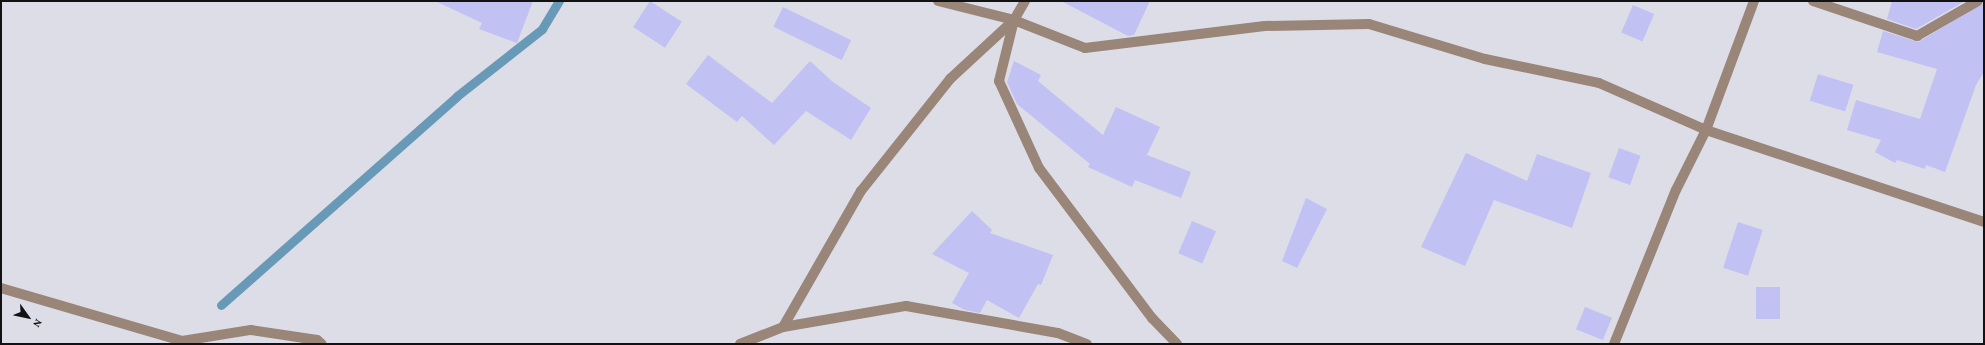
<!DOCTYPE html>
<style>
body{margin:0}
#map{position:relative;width:1985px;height:345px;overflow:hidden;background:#dddde8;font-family:"Crimson Pro",serif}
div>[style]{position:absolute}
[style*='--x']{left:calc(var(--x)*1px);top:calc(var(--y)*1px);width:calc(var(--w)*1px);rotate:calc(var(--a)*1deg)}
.stream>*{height:9px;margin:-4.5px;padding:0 4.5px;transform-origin:4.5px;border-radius:4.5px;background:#689ab8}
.building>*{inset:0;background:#c1c1f3;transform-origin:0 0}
.minor>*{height:10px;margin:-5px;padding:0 5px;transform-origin:5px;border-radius:5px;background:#9a8679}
span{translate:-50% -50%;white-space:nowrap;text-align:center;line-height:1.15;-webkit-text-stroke:3px #dddde8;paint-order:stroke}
.frame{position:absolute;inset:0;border:2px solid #121215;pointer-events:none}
.north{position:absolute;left:8px;top:297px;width:40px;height:40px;-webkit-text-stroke:3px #dddde8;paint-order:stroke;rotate:123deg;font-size:11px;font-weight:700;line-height:16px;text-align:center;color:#121215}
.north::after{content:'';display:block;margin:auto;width:14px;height:18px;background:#121215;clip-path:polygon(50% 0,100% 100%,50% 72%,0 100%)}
</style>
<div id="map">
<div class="stream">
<div style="--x:221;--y:305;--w:315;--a:-41.5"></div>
<div style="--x:457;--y:96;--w:108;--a:-38.2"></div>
<div style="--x:542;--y:29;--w:33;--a:-59"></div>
</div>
<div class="building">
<div style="clip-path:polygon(435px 1px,533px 1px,517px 43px,479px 29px,482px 23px)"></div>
<div style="left:650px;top:1px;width:38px;height:31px;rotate:33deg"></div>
<div style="clip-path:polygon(1061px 1px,1150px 1px,1134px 35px,1128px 36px)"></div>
<div style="clip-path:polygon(1892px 1px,1965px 1px,1916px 29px,1887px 19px)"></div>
<div style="clip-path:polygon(1984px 3px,1984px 72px,1976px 85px,1945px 172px,1926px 165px,1925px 169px,1897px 160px,1895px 163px,1875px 152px,1881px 140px,1847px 130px,1856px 100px,1920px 119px,1937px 69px,1877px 52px,1883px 31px,1918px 42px)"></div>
<div style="left:1633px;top:5px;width:23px;height:30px;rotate:23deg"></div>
<div style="left:783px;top:7px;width:76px;height:22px;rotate:26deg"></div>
<div style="clip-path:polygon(708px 55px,772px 103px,810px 61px,833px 82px,871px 108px,851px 140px,806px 111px,774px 145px,742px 116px,737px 122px,686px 84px)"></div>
<div style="clip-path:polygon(1014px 61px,1041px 75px,1038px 81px,1103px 135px,1116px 107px,1160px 127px,1147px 155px,1191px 172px,1181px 198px,1135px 180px,1132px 187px,1088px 167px,1090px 164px,1017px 104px,1007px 82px)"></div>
<div style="left:1818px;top:74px;width:37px;height:28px;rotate:17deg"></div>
<div style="left:1619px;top:148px;width:23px;height:31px;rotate:20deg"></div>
<div style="clip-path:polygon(1466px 153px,1527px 181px,1537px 154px,1591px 173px,1572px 228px,1494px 200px,1465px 266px,1421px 247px)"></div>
<div style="clip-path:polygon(1306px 198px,1327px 209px,1297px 268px,1282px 261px)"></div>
<div style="clip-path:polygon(972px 211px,992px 230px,990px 233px,1053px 255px,1041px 285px,1038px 284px,1019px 318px,987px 300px,980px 313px,965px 310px,952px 303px,969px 273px,932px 254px)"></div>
<div style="left:1192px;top:221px;width:26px;height:35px;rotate:23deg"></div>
<div style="left:1738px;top:222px;width:26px;height:48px;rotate:18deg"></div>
<div style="left:1756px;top:287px;width:24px;height:32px"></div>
<div style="left:1585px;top:307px;width:29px;height:24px;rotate:22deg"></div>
</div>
<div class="minor">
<div style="--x:938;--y:1;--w:78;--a:14"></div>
<div style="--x:1014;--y:20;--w:76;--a:21.5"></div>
<div style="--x:1085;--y:48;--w:181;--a:-7"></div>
<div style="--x:1265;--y:26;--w:104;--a:-1.1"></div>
<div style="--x:1369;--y:24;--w:121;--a:16.8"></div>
<div style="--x:1485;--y:59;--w:116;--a:11.9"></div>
<div style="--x:1599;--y:83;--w:117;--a:23.7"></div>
<div style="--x:1706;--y:130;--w:293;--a:18.3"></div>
<div style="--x:1025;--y:1;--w:22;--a:120"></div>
<div style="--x:1014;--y:20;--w:63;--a:103.8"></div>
<div style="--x:999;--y:81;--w:96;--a:65.3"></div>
<div style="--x:1039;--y:168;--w:188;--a:53"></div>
<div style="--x:1152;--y:318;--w:36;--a:46"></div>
<div style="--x:1813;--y:1;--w:110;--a:18.6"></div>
<div style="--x:1917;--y:36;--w:70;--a:-29.8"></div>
<div style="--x:1;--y:288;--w:189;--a:16.3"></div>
<div style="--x:182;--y:341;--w:70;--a:-9.1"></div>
<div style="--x:251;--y:330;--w:67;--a:8.6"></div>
<div style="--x:317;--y:340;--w:6;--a:39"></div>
<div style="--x:783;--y:327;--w:157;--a:-60.2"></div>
<div style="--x:861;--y:191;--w:143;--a:-51.5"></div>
<div style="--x:950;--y:79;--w:87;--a:-42.7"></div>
<div style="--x:740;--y:344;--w:46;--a:-21.6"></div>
<div style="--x:783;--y:327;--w:125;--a:-9.7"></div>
<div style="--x:906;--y:306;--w:154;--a:10.1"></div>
<div style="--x:1058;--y:333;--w:31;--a:21"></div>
<div style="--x:1614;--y:344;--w:166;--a:-68.1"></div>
<div style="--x:1676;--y:190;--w:67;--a:-63.4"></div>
<div style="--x:1706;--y:130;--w:138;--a:-69.6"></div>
</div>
<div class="frame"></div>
<div class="north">N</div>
</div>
